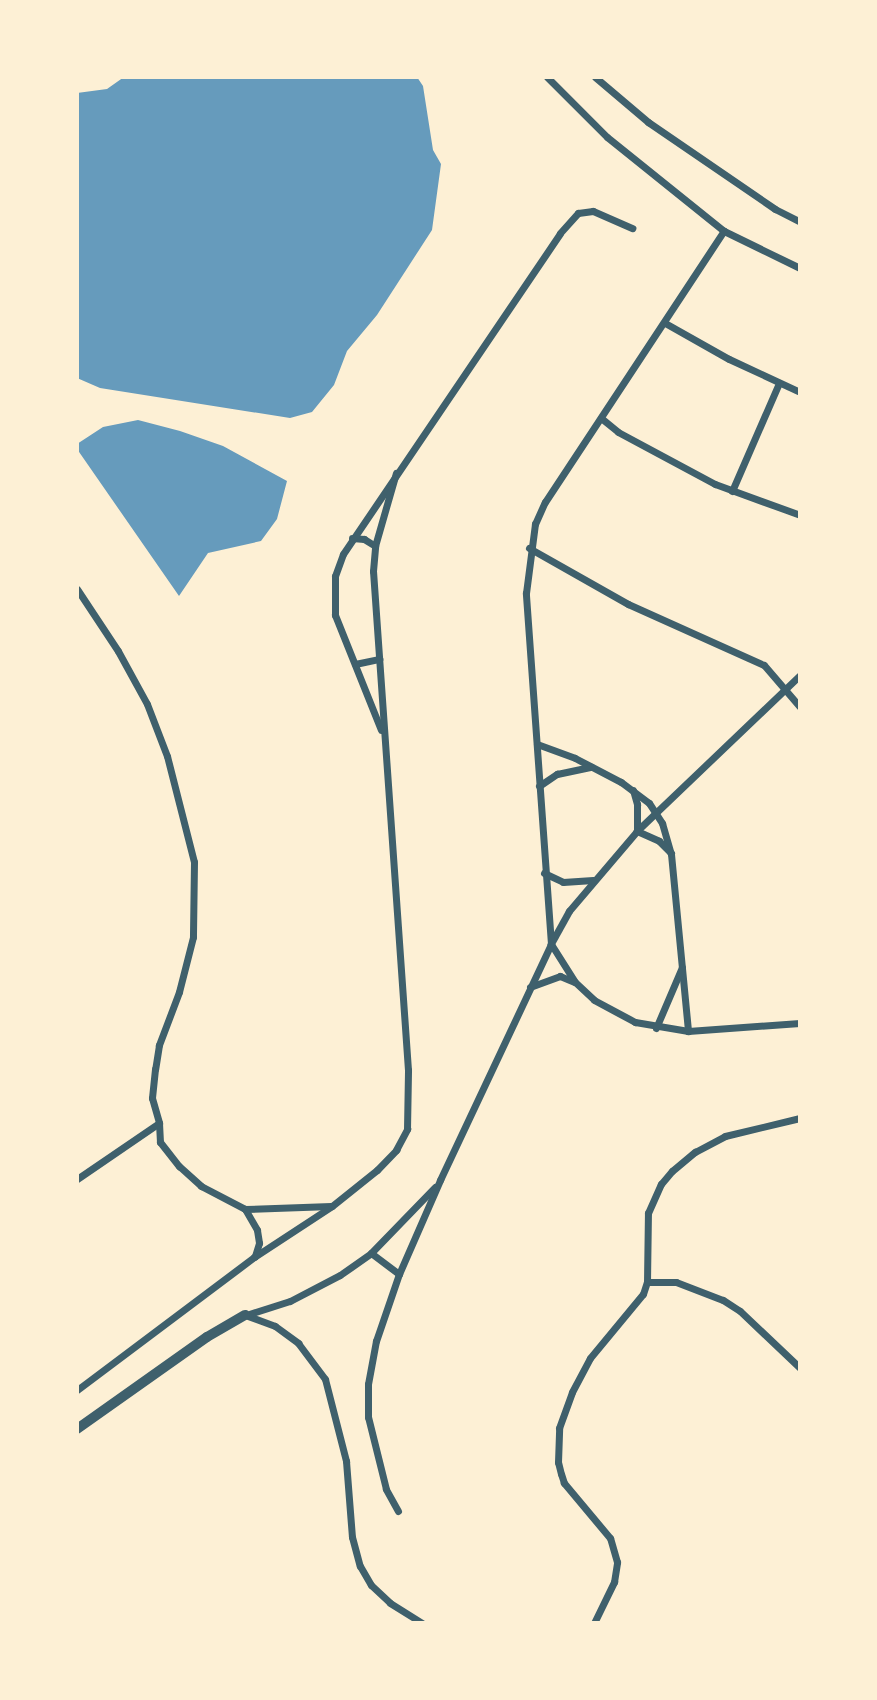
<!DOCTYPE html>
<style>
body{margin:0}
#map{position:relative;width:877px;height:1700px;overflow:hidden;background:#fdf0d5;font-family:"IBM Plex Sans",sans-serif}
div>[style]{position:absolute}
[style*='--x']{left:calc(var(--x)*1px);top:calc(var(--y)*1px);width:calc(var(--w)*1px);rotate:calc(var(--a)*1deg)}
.water>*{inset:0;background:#669bbc}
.minor>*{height:7px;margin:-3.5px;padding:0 3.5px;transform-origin:3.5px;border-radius:3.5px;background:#3f606c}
.tertiary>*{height:10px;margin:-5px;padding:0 5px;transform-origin:5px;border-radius:5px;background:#3f606c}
span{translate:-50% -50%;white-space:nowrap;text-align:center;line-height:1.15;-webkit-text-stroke:7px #fdf0d5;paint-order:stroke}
.frame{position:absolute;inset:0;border:79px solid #fdf0d5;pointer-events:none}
</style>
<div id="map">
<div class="water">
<div style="clip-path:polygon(124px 77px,417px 77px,423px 86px,433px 150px,441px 164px,432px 230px,377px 315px,347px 351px,334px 385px,312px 412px,290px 418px,100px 388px,77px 378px,77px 93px,107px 89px)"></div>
<div style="clip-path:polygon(138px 420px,180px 431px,223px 446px,287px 481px,277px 519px,261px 541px,208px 553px,179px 596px,77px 449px,77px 444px,103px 427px)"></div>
</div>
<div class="minor">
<div style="--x:547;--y:77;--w:85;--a:45"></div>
<div style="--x:607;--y:137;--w:150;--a:38.8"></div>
<div style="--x:724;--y:231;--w:85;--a:26"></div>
<div style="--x:595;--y:77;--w:70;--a:40.3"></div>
<div style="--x:648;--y:122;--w:154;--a:34.4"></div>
<div style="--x:775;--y:209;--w:28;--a:27"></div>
<div style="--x:665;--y:323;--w:73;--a:29.4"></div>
<div style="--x:729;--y:359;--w:78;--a:24.9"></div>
<div style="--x:601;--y:418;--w:22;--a:39"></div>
<div style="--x:618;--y:432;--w:110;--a:28.2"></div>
<div style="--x:715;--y:484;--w:90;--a:20"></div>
<div style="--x:732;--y:491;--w:118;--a:-66.5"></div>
<div style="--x:352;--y:538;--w:12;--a:5"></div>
<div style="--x:364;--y:539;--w:13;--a:32"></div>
<div style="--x:529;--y:548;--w:114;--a:29.5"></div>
<div style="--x:628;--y:604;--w:149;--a:24.2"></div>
<div style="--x:764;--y:665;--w:55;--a:49.4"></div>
<div style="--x:77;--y:589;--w:74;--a:56.5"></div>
<div style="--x:118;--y:651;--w:60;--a:61.3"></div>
<div style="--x:147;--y:704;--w:56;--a:69"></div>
<div style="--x:167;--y:756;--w:109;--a:75.7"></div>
<div style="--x:194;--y:862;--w:75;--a:90.8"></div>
<div style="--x:193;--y:937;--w:57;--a:104.3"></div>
<div style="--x:179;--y:992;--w:57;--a:110.7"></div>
<div style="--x:159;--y:1045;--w:24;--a:99"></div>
<div style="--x:155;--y:1069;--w:29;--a:96"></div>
<div style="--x:152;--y:1098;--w:26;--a:74"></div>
<div style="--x:159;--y:1123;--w:19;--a:87"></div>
<div style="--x:160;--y:1142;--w:31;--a:52"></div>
<div style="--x:179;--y:1166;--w:30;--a:42"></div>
<div style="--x:201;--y:1186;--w:50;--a:27.6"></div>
<div style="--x:245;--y:1209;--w:86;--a:-2"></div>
<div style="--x:355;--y:664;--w:25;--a:-12"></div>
<div style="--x:800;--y:675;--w:226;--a:136.3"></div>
<div style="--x:637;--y:831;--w:105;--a:130.4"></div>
<div style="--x:569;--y:911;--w:38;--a:119"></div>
<div style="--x:551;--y:944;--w:45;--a:57.7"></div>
<div style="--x:575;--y:982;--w:26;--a:43"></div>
<div style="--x:594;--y:1000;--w:47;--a:28.2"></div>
<div style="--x:635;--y:1022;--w:54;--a:9.6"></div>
<div style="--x:688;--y:1031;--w:112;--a:-4.1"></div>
<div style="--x:381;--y:730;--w:124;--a:-111.8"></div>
<div style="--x:335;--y:615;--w:39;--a:-90"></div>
<div style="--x:335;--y:576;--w:23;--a:-70"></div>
<div style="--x:343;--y:554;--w:387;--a:-55.9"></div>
<div style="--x:560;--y:233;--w:27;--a:-48"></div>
<div style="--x:578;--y:213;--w:15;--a:-8"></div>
<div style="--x:593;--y:211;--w:43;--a:23.6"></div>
<div style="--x:537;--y:744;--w:40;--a:20.2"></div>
<div style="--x:575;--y:758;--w:52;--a:27.6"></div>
<div style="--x:621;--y:782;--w:35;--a:37"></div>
<div style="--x:649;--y:803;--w:24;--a:57"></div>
<div style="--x:662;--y:823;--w:32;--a:74"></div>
<div style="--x:671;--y:854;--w:178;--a:84.5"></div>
<div style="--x:539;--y:786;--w:22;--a:-34"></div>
<div style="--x:557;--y:774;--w:35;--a:-12"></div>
<div style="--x:633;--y:790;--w:15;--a:74"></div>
<div style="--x:637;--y:804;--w:27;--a:90"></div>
<div style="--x:637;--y:831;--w:24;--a:24"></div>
<div style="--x:659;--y:841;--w:17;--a:45"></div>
<div style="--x:544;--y:873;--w:21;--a:25"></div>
<div style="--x:563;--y:882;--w:30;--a:-4"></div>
<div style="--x:530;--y:987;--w:32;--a:-20"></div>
<div style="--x:560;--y:976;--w:15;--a:23"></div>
<div style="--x:656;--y:1028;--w:66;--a:-66.9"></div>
<div style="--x:77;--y:1179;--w:99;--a:-34.3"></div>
<div style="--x:245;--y:1209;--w:24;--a:60"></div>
<div style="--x:257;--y:1230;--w:13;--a:81"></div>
<div style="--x:259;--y:1243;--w:14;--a:107"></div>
<div style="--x:371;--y:1253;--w:35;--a:37"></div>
<div style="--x:647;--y:1282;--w:29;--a:0"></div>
<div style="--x:676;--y:1282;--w:50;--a:21"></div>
<div style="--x:723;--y:1300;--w:20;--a:33"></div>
<div style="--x:740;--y:1311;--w:83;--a:43.5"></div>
<div style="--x:245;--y:1315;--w:32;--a:20"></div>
<div style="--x:275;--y:1326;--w:29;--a:36"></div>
<div style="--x:298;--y:1343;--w:45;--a:53.1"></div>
<div style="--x:325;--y:1379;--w:85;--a:75.6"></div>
<div style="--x:346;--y:1461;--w:76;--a:85.5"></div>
<div style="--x:352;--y:1537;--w:30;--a:75"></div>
<div style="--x:360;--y:1566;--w:22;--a:60"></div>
<div style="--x:371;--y:1585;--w:26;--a:43"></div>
<div style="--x:390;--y:1603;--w:38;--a:32"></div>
<div style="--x:246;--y:1315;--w:46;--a:-17.7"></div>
<div style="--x:290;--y:1301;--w:56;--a:-27.5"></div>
<div style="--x:340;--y:1275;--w:38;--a:-35"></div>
<div style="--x:371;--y:1253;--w:92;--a:-45.9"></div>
<div style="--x:77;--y:1390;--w:221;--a:-36.9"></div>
<div style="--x:254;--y:1257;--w:93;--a:-33.2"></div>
<div style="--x:332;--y:1206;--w:58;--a:-38.7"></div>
<div style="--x:377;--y:1170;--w:28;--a:-46"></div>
<div style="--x:396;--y:1150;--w:24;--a:-62"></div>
<div style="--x:407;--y:1129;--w:59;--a:-89"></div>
<div style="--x:408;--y:1070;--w:500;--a:-94.01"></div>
<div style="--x:373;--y:571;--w:25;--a:-85"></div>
<div style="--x:375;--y:546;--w:76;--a:-74"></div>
<div style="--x:398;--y:1511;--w:25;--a:-119"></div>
<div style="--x:386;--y:1489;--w:74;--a:-104"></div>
<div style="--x:368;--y:1417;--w:33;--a:-90"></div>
<div style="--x:368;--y:1384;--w:44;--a:-79.5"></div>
<div style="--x:376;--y:1341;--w:71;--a:-71.1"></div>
<div style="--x:399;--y:1274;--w:103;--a:-66.4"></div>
<div style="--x:440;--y:1180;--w:261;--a:-64.8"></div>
<div style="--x:551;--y:944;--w:352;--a:-94.1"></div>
<div style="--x:526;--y:593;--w:70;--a:-82.6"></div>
<div style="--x:535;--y:524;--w:24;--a:-66"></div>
<div style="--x:545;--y:502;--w:325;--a:-56.6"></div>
<div style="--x:594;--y:1623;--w:46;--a:-64"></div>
<div style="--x:614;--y:1582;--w:20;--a:-81"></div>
<div style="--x:617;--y:1562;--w:25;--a:-106"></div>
<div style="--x:610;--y:1538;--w:72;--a:-129.9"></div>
<div style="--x:564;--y:1483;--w:9;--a:-108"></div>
<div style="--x:561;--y:1474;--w:12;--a:-104"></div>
<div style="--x:558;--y:1462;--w:34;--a:-88"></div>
<div style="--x:559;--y:1428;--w:38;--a:-70"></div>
<div style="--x:572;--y:1392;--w:38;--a:-62"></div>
<div style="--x:590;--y:1358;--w:83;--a:-50.4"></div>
<div style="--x:643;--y:1294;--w:13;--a:-72"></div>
<div style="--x:647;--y:1282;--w:69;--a:-89.2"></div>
<div style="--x:648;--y:1213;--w:32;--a:-66"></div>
<div style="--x:661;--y:1184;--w:17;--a:-50"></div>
<div style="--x:672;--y:1171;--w:30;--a:-40"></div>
<div style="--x:695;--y:1152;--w:34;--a:-28"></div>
<div style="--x:725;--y:1136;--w:77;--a:-13.5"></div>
</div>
<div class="tertiary">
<div style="--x:77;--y:1429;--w:159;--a:-35.3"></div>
<div style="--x:207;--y:1337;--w:44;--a:-30.1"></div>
</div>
<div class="frame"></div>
</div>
